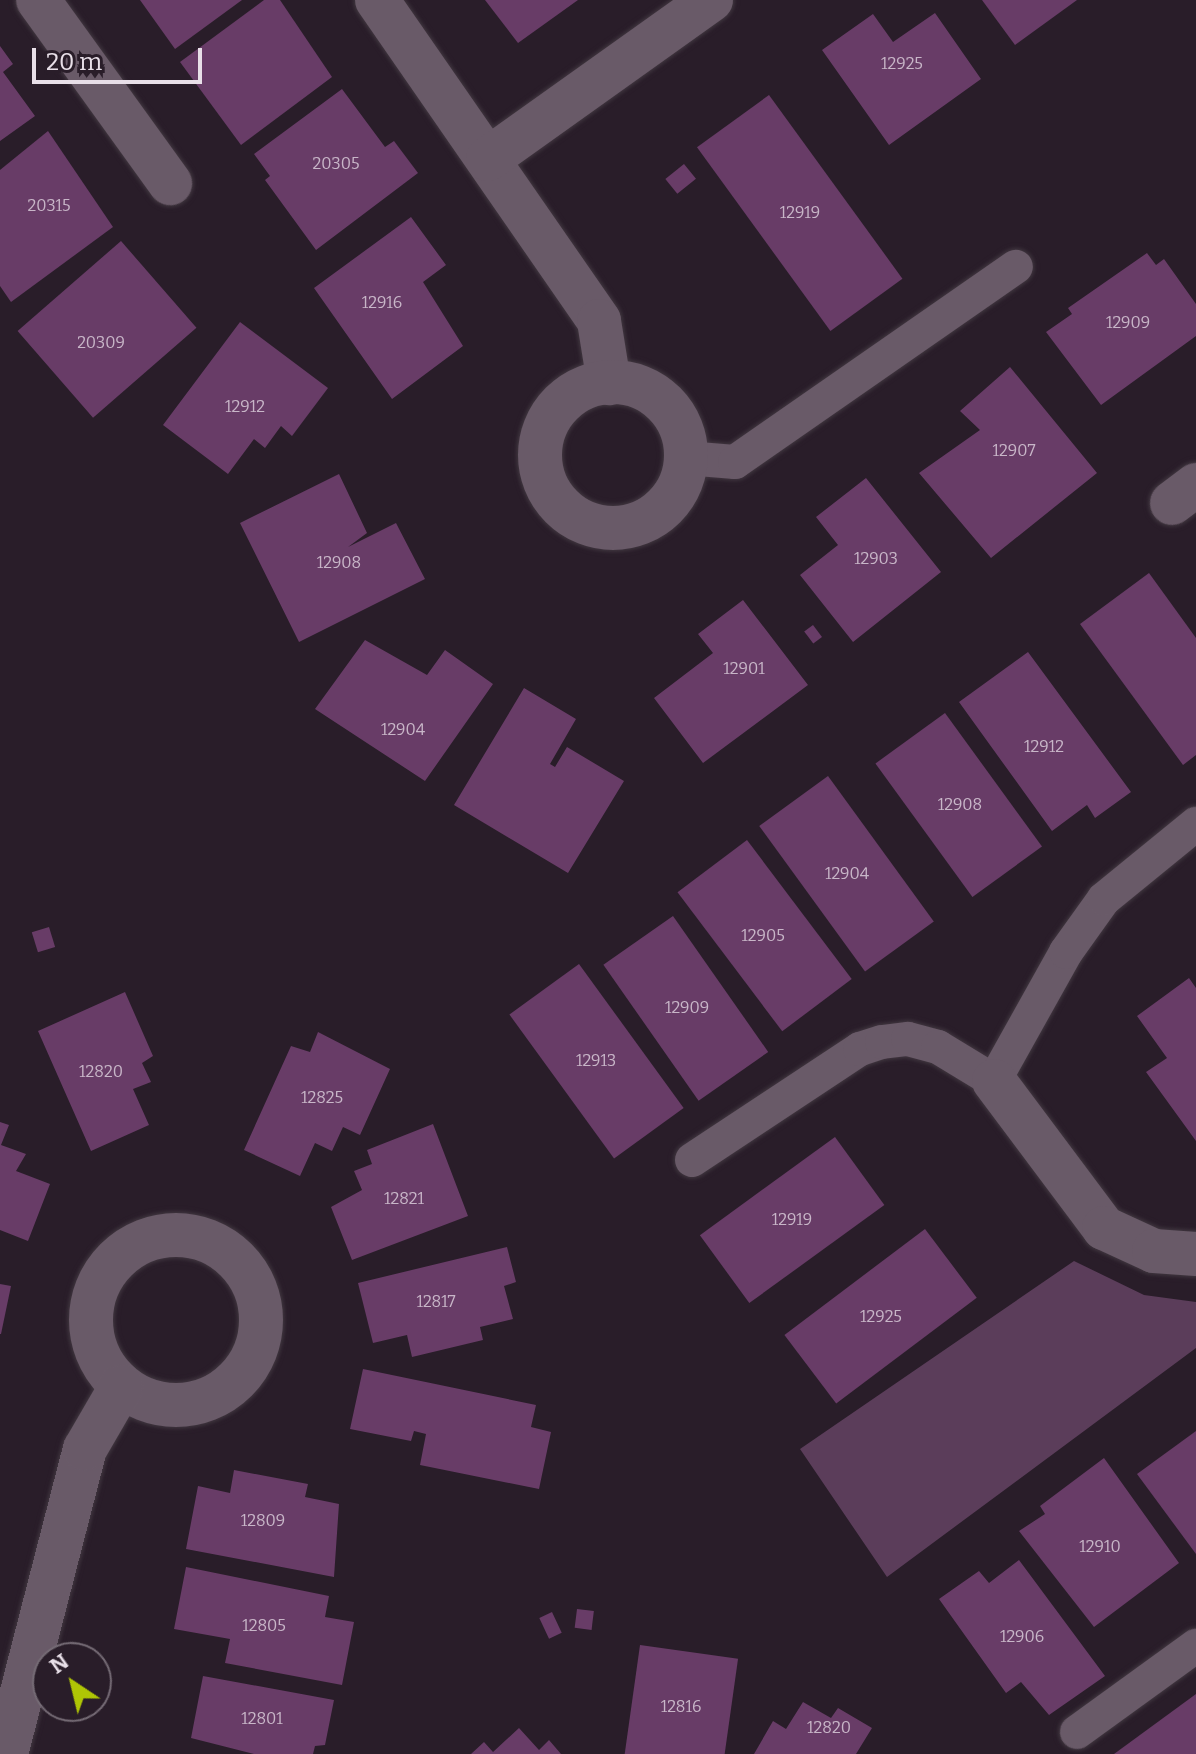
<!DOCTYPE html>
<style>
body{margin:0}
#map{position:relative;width:1196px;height:1754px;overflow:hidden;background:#291d29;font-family:Bitter,serif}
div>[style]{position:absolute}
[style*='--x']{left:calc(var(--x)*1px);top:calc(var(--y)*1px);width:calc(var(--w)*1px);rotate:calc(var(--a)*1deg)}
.green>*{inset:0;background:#5b3d5a}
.building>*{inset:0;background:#683c67;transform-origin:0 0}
.roads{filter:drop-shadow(0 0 2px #413740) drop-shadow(0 0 2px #413740)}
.service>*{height:34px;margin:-17px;padding:0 17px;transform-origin:17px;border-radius:17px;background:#695a68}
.minor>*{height:44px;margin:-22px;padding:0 22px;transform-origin:22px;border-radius:22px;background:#695a68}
.minor>.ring{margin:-22px;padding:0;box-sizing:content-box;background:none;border:44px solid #695a68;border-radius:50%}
span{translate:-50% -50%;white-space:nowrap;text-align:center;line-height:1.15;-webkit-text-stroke:8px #291d29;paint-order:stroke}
.number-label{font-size:16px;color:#c8b6c8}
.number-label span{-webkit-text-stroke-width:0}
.north{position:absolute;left:32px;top:1642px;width:80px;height:80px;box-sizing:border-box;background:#291d29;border:2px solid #756b75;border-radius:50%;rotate:325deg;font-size:22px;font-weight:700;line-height:32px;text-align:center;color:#e8dfe8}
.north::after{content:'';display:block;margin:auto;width:28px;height:36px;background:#afc505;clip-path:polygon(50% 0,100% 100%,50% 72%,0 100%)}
.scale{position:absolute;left:32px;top:48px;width:170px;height:36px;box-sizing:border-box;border:4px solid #e8dfe8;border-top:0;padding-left:10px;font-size:24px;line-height:28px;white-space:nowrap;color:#e8dfe8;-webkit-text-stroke:6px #291d29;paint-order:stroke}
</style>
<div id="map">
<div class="green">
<div style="clip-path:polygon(1074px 1261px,1144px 1295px,1196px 1302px,1196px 1348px,887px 1577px,800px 1449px)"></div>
</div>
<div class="building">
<div style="clip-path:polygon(140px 0,242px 0,175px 49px)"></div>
<div style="clip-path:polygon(264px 0,280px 0,332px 77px,241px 145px,180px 62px)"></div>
<div style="clip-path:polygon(485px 0,578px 0,518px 43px)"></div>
<div style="clip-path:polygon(982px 0,1077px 0,1015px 45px)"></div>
<div style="clip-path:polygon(935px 13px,981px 79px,889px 145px,822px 50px,873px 14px,893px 42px)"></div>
<div style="clip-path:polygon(0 46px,13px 64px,3px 72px,35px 116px,0 141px)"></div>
<div style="clip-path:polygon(342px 89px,385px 147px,394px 141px,418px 173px,316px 250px,265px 180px,270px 176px,254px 154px)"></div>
<div style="left:769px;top:95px;width:227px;height:89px;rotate:54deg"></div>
<div style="clip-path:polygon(48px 131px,113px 227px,11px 302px,0 286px,0 170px)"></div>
<div style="left:684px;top:164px;width:19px;height:24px;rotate:51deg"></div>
<div style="clip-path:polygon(411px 217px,446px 265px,423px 282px,463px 346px,392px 399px,314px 288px)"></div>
<div style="left:121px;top:241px;width:115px;height:137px;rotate:49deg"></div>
<div style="clip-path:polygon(1147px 253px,1156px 265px,1164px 259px,1196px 304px,1196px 336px,1101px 405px,1046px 332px,1072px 314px,1068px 308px)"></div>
<div style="clip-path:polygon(240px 322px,328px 388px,292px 436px,281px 426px,265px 448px,254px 439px,228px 474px,163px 425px)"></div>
<div style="clip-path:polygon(1010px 367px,1097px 473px,991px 558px,919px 473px,980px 430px,960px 411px)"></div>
<div style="clip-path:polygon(339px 474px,367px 533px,348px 547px,396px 523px,425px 579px,299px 642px,240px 523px)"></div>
<div style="clip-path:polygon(866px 478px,941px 572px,853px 642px,800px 575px,838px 545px,816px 517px)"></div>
<div style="clip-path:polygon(1149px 573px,1196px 638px,1196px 755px,1183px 765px,1080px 624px)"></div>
<div style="clip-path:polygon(743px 600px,808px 685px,703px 763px,654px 698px,713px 653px,698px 634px)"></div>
<div style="left:813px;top:625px;width:15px;height:11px;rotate:53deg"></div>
<div style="clip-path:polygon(365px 640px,427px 675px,445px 650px,493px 684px,425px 781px,315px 709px)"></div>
<div style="clip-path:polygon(1028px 652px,1131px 792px,1095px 818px,1087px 805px,1052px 831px,959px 702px)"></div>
<div style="clip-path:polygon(524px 688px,576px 719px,550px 764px,555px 767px,567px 747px,624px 781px,568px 873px,454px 805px)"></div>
<div style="left:945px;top:713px;width:165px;height:86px;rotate:54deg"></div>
<div style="left:828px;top:776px;width:180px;height:85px;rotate:54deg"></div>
<div style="left:747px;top:840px;width:174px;height:87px;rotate:53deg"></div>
<div style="left:673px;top:916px;width:166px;height:85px;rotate:55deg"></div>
<div style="left:49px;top:927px;width:21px;height:18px;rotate:73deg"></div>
<div style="left:579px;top:964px;width:178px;height:86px;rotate:54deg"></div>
<div style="clip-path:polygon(1189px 978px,1196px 988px,1196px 1141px,1146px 1072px,1167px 1058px,1137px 1016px)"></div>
<div style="clip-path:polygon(125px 992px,153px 1056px,142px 1063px,151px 1082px,133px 1089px,149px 1125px,91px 1151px,38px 1031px)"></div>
<div style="clip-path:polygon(318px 1032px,390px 1069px,360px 1135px,343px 1127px,332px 1151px,315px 1143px,300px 1176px,244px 1150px,291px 1046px,310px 1052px)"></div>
<div style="clip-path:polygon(0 1122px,9px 1125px,1px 1145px,26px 1154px,16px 1171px,50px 1184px,28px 1241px,0 1230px)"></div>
<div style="clip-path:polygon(433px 1124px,468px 1216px,352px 1260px,331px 1207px,362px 1190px,354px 1171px,372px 1164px,367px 1150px)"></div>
<div style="left:835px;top:1137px;width:84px;height:167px;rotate:54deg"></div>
<div style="left:925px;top:1229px;width:86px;height:176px;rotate:53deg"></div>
<div style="clip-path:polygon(507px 1247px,516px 1282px,504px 1286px,513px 1319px,480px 1327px,483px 1340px,412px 1357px,407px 1335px,373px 1343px,358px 1283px)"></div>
<div style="clip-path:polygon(0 1284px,11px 1286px,1px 1334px,0 1334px)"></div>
<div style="clip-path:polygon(363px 1369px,536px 1405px,531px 1427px,551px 1432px,539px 1489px,420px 1465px,426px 1434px,414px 1431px,411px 1441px,350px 1429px)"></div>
<div style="clip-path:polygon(1196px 1431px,1196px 1554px,1137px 1474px)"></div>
<div style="clip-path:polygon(1104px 1458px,1179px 1563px,1094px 1627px,1019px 1531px,1045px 1514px,1040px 1506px)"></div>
<div style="clip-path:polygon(234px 1470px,308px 1484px,305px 1497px,339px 1504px,334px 1577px,186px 1549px,198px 1486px,230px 1493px)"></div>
<div style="clip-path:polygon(1019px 1560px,1105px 1676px,1049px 1715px,1021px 1682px,1006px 1693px,939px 1599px,979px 1571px,989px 1583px)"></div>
<div style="clip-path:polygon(186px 1567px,329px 1596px,325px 1617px,354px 1622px,342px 1685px,225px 1663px,230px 1639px,174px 1629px)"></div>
<div style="left:577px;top:1609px;width:17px;height:19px;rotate:7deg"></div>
<div style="left:552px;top:1612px;width:23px;height:14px;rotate:65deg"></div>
<div style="left:640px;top:1645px;width:99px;height:110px;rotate:8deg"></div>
<div style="clip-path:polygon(203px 1676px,334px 1700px,325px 1745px,315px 1746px,313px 1754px,254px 1754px,191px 1738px)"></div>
<div style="clip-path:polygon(1196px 1694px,1196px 1754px,1114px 1754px)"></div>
<div style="clip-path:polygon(803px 1702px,831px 1718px,838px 1708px,872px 1728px,856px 1754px,754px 1754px,773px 1721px,786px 1729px)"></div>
<div style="clip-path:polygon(519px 1728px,539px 1750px,549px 1740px,561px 1754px,471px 1754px,484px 1742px,493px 1752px)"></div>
</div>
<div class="roads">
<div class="service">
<div style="--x:686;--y:458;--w:49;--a:4.7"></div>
<div style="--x:735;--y:462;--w:342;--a:-34.8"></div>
<div style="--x:692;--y:1160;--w:201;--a:-33.5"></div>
<div style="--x:860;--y:1049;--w:23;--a:-18"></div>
<div style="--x:882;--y:1042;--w:26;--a:-7"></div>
<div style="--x:908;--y:1039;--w:31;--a:15"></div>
<div style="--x:938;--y:1047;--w:66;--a:31.3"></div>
<div style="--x:994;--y:1081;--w:148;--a:-60.8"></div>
<div style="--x:1066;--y:952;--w:65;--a:-54.4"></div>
<div style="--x:1104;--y:899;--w:119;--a:-39.2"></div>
<div style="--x:1077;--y:1732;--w:147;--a:-35.9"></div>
</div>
<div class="minor">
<div style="--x:38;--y:0;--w:226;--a:54.2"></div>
<div style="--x:377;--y:0;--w:390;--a:55.3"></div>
<div style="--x:599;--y:321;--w:63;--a:80.8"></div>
<div style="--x:488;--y:159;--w:274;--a:-35.5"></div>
<div class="ring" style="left:540px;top:382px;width:102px;height:102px"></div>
<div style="--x:1172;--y:503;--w:30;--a:-37"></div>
<div style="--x:994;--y:1081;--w:184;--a:53.2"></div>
<div style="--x:1104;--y:1228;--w:55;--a:24.7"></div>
<div style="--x:1154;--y:1251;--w:42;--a:4.1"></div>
<div class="ring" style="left:91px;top:1235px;width:126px;height:126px"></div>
<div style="--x:6;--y:1754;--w:315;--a:-75.5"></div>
<div style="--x:85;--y:1449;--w:72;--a:-59.9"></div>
</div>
</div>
<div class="number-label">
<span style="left:902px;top:64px">12925</span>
<span style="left:336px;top:164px">20305</span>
<span style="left:49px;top:206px">20315</span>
<span style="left:800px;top:213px">12919</span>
<span style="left:382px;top:303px">12916</span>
<span style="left:1128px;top:323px">12909</span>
<span style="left:101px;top:343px">20309</span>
<span style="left:245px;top:407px">12912</span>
<span style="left:1014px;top:451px">12907</span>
<span style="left:876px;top:559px">12903</span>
<span style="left:339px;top:563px">12908</span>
<span style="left:744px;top:669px">12901</span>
<span style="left:403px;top:730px">12904</span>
<span style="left:1044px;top:747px">12912</span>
<span style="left:960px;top:805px">12908</span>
<span style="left:847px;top:874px">12904</span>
<span style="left:763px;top:936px">12905</span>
<span style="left:687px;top:1008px">12909</span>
<span style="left:596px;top:1061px">12913</span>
<span style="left:101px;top:1072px">12820</span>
<span style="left:322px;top:1098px">12825</span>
<span style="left:404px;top:1199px">12821</span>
<span style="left:792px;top:1220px">12919</span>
<span style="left:436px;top:1302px">12817</span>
<span style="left:881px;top:1317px">12925</span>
<span style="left:263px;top:1521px">12809</span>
<span style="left:1100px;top:1547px">12910</span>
<span style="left:264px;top:1626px">12805</span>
<span style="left:1022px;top:1637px">12906</span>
<span style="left:681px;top:1707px">12816</span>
<span style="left:262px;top:1719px">12801</span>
<span style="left:829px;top:1728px">12820</span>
</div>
<div class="north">N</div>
<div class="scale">20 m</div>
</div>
